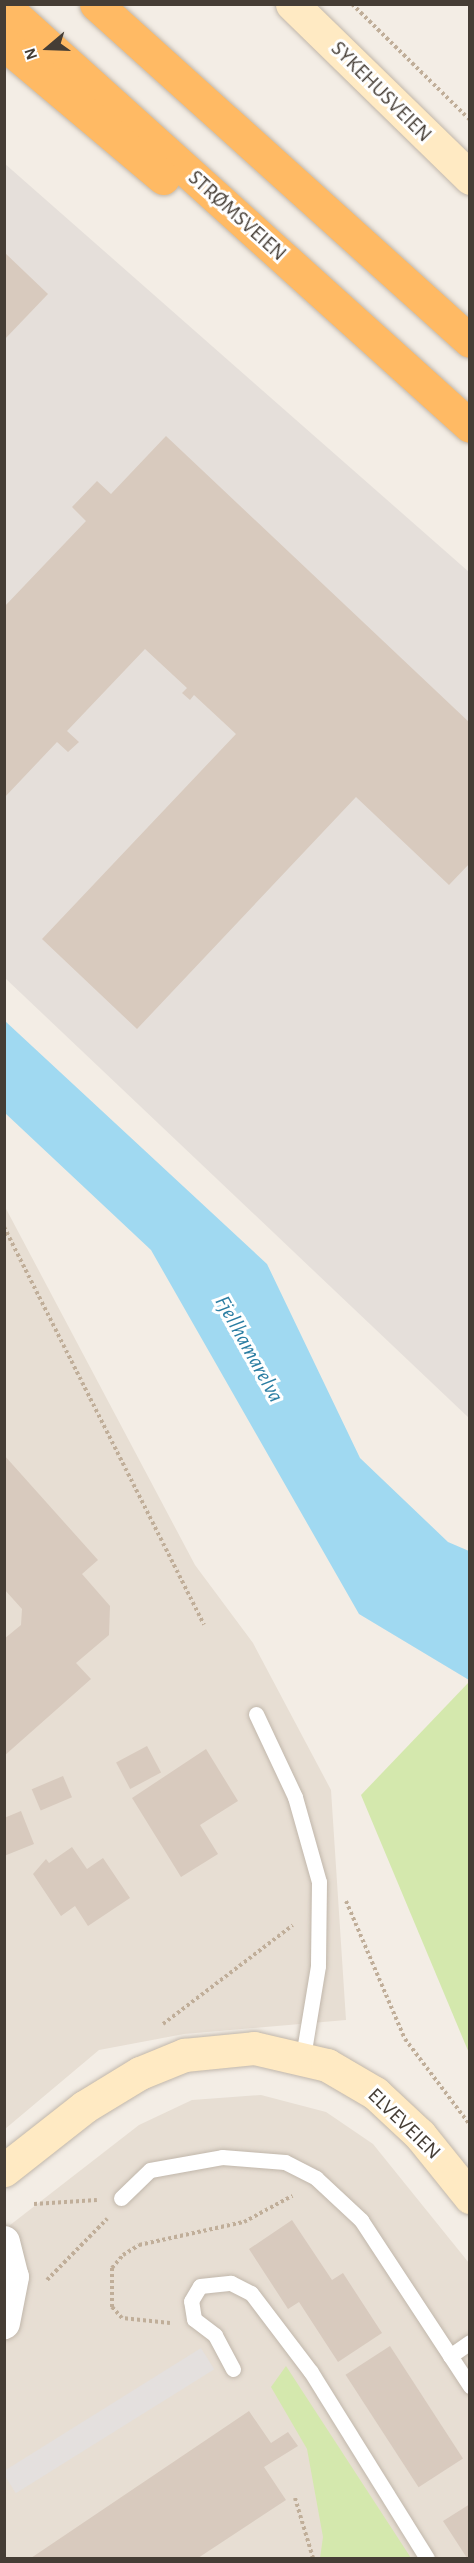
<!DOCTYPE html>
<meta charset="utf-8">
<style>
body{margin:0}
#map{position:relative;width:474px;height:2563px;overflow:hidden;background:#f3ede5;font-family:"Alegreya Sans",sans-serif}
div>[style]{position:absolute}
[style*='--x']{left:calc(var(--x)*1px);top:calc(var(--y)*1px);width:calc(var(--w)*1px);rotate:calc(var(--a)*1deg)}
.residential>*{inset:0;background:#e7ded3}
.industrial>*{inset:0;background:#e5dfda}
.green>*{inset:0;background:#d4e8ad}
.parking>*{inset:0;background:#e4e0de;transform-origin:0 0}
.water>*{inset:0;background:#a0d9f1}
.building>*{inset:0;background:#d8cabe;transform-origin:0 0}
.path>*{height:4px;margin-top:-2px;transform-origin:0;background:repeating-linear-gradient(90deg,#c0ae99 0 3px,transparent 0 6px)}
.roads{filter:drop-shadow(0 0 2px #c1b7ab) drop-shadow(0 0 2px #c1b7ab)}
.lane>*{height:15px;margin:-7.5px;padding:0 7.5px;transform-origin:7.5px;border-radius:7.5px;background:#fff}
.street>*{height:32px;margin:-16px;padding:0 16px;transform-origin:16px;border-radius:16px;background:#fff}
.secondary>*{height:33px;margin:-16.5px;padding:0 16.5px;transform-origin:16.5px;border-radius:16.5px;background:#ffeac3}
.highway>*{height:33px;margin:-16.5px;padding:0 16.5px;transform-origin:16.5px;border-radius:16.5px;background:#ffba64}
span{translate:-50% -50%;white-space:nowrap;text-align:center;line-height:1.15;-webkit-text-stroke:6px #fff;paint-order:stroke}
.street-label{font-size:21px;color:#453d35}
.water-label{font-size:22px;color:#2a7da2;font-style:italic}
.frame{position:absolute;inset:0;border:6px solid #453d35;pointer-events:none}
.north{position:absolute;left:18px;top:18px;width:60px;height:60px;-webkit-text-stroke:4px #fff;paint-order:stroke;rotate:251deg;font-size:16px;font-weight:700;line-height:24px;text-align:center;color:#453d35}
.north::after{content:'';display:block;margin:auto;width:21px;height:27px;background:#453d35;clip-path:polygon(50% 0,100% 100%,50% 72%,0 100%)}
</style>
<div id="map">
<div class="residential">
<div style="clip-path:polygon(4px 1205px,195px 1565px,253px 1643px,331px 1790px,346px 2020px,184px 2034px,99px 2050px,5px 2129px)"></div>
<div style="clip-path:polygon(261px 2095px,326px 2112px,373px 2144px,469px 2263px,469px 2558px,5px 2558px,5px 2229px,139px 2125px,192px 2100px)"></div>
</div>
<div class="industrial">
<div style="clip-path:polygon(4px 163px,469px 572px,469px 1418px,5px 978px)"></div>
</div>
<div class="green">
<div style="clip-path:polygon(469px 1682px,469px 2053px,361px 1795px)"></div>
<div style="clip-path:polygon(286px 2366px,411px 2558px,320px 2558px,323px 2537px,307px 2449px,271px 2387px)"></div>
</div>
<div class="parking">
<div style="left:201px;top:2348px;width:25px;height:234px;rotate:58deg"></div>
</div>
<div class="water">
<div style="clip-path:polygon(5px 1021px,267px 1264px,360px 1458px,448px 1542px,469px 1551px,469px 1680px,359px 1614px,151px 1250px,5px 1113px)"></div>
</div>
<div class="building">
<div style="clip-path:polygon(4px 252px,48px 294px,4px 340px)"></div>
<div style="clip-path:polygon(166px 436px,470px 723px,470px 863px,449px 885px,356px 797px,137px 1029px,42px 939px,236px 734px,194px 695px,190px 700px,182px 693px,187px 688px,145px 649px,67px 731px,79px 742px,68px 752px,57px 742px,4px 798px,4px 607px,86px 521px,72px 507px,97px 481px,111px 494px)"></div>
<div style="clip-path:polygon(4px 1455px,98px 1560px,82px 1574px,110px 1606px,109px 1635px,76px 1663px,91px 1679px,4px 1756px,4px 1639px,21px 1625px,22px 1609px,4px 1589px)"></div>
<div style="left:147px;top:1746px;width:30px;height:35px;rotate:62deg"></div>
<div style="clip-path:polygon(206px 1749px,238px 1801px,200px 1825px,218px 1854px,181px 1877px,132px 1798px)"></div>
<div style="left:63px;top:1776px;width:23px;height:34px;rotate:67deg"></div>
<div style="clip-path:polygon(21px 1811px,34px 1844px,4px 1856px,4px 1818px)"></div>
<div style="clip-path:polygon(72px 1847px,87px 1869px,103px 1858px,130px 1898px,88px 1926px,75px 1906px,61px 1916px,33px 1874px,46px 1859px,49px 1863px)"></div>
<div style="clip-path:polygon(292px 2220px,332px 2280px,343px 2273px,382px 2333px,338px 2362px,299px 2302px,288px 2309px,249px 2249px)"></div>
<div style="left:390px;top:2346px;width:134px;height:53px;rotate:57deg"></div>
<div style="clip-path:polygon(249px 2411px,271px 2443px,288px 2432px,298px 2446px,264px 2467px,286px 2500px,198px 2558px,31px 2558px)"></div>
<div style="clip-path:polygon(470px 2504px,470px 2558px,467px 2558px,443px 2521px)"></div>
</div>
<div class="path">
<div style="--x:352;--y:4;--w:165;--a:44.5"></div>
<div style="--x:4;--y:1227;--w:445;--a:63.3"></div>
<div style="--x:346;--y:1901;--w:150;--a:66.9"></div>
<div style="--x:405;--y:2039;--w:108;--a:52.9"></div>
<div style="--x:163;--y:2024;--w:163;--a:-37.3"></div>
<div style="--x:34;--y:2204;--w:63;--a:-3.6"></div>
<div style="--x:47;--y:2280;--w:86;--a:-45.5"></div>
<div style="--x:170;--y:2323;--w:48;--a:-174.1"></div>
<div style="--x:122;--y:2318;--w:15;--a:-132"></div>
<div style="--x:112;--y:2307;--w:39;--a:-90"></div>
<div style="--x:112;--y:2268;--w:17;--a:-50"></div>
<div style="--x:123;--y:2255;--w:19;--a:-32"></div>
<div style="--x:139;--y:2245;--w:107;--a:-12.4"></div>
<div style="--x:244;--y:2222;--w:55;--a:-28.4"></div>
<div style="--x:295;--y:2498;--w:63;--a:73.3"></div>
</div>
<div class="roads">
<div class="lane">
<div style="--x:256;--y:1714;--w:92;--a:64.8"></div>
<div style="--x:295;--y:1797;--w:88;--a:74.2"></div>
<div style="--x:319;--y:1882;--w:84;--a:90.7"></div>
<div style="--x:318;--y:1966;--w:92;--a:99.4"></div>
<div style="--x:121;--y:2198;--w:40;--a:-44"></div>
<div style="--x:150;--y:2170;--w:73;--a:-10.2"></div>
<div style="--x:222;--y:2157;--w:63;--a:4.5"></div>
<div style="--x:285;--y:2162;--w:35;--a:27"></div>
<div style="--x:316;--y:2178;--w:62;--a:43"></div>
<div style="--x:361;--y:2220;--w:199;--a:56.7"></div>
<div style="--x:450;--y:2356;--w:24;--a:-35"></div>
<div style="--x:233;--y:2369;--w:38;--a:-118"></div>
<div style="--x:215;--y:2335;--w:26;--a:-143"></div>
<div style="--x:194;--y:2319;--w:18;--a:-99"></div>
<div style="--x:191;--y:2301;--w:17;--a:-59"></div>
<div style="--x:200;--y:2286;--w:31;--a:-6"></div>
<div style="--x:231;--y:2283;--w:22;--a:27"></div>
<div style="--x:251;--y:2293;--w:99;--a:52.8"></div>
<div style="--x:311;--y:2372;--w:219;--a:58.1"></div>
</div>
<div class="street">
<div style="--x:4;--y:2242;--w:36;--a:76"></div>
<div style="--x:13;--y:2277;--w:47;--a:101.1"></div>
</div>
<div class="secondary">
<div style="--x:292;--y:4;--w:249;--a:44.3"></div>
<div style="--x:4;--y:2170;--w:102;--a:-38.2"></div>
<div style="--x:84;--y:2107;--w:66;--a:-31.3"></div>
<div style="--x:140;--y:2073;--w:48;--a:-22.2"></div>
<div style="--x:184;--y:2055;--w:70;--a:-5.7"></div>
<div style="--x:254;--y:2048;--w:75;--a:13.1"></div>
<div style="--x:327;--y:2065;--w:56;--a:30.3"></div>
<div style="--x:375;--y:2093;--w:62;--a:43"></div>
<div style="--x:420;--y:2135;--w:80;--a:51.1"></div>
</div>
<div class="highway">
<div style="--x:96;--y:4;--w:503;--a:42.02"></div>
<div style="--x:4;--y:6;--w:627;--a:42.03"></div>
<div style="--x:4;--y:44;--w:208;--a:40.1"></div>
</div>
</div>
<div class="street-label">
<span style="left:381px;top:92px;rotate:45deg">SYKEHUSVEIEN</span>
<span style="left:237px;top:216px;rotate:42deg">STRØMSVEIEN</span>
<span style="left:404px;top:2124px;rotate:44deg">ELVEVEIEN</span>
</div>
<div class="water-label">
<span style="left:249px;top:1349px;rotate:61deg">Fjellhamarelva</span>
</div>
<div class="frame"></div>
<div class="north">N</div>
</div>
